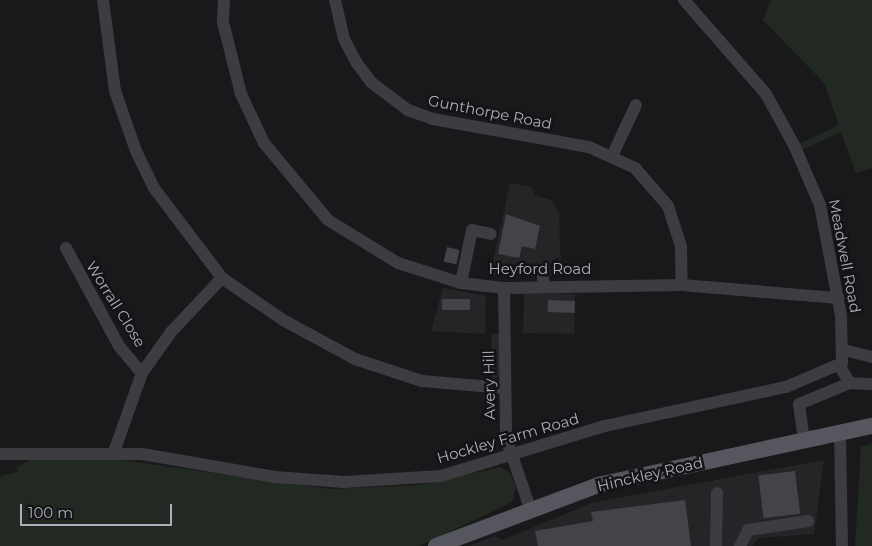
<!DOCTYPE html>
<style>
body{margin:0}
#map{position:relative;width:872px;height:546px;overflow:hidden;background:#19191b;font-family:Montserrat,sans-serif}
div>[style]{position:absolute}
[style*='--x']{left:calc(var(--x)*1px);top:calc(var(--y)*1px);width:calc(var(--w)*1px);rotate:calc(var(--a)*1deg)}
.built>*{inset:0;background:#252528;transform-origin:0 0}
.green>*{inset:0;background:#212922}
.building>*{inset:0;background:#434348;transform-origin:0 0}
.minor>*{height:12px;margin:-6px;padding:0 6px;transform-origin:6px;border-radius:6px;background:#3c3c41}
.major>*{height:16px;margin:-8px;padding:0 8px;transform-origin:8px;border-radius:8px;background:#56575e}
span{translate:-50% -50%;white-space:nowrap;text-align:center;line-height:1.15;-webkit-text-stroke:5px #141416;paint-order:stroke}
.street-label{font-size:15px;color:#abaeba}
.scale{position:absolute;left:20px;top:504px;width:152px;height:22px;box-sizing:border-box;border:2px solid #abaeba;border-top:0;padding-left:6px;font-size:15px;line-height:18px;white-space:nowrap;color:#abaeba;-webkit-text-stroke:4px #141416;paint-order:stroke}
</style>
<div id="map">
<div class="built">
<div style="clip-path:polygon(510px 183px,532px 187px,534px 195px,551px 200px,559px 213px,561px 276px,490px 275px)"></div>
<div style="clip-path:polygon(443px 288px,486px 296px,485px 334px,431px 331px)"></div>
<div style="left:575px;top:294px;width:40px;height:51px;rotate:91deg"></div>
<div style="clip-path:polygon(824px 460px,814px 534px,759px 538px,752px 546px,470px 546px,494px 536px,503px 540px,591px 503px)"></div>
</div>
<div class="green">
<div style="clip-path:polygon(771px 0,872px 0,872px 168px,856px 173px,841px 132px,802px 150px,799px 144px,839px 125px,824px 83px,763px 20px)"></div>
<div style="clip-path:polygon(491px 334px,500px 334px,501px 373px,492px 383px)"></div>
<div style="clip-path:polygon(872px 443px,872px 546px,855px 546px,861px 447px)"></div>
<div style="clip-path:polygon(113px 459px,330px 489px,422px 485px,500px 467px,510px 473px,516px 488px,512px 502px,420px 546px,0 546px,0 476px,18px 472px,16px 468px,30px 460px)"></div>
</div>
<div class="building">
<div style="clip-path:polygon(506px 214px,540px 226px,535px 249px,522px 246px,519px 258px,498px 254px)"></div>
<div style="left:447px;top:247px;width:13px;height:15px;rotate:13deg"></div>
<div style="left:442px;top:299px;width:28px;height:11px"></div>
<div style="left:548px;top:300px;width:27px;height:12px;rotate:2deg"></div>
<div style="left:795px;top:471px;width:43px;height:37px;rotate:83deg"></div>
<div style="clip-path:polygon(685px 500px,691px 546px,538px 546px,535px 531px,593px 521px,591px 512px)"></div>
</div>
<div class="minor">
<div style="--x:103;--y:0;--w:92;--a:82.5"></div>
<div style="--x:115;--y:91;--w:64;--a:70.7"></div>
<div style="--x:136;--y:151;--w:41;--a:64.1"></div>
<div style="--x:154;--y:188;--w:113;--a:52.9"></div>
<div style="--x:222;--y:278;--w:74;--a:34.5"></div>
<div style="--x:283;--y:320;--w:82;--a:28.4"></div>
<div style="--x:355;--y:359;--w:71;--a:18.2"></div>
<div style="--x:422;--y:381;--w:83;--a:4.8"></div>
<div style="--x:224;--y:0;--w:22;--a:93"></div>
<div style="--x:223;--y:22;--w:74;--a:76"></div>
<div style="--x:241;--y:94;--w:54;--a:64.9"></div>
<div style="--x:264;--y:143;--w:100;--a:50.3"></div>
<div style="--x:328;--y:220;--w:82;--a:31.6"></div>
<div style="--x:398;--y:263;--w:66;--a:17.6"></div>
<div style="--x:461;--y:283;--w:43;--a:6.6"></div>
<div style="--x:504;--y:288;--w:178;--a:-1"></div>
<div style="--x:682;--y:285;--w:157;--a:4.8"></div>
<div style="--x:335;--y:0;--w:40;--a:77"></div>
<div style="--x:344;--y:39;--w:26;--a:62"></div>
<div style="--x:356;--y:62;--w:26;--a:53"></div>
<div style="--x:372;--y:83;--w:45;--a:36.9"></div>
<div style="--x:408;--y:110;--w:27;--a:20"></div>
<div style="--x:433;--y:119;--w:158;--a:10.2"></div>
<div style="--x:589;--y:147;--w:51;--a:24.5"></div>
<div style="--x:635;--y:168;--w:50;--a:49"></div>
<div style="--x:668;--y:206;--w:42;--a:72"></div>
<div style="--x:681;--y:246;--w:39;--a:89"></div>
<div style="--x:613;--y:154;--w:54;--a:-64.9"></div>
<div style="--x:66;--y:248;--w:111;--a:61.6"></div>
<div style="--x:119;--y:346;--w:35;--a:50"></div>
<div style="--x:542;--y:270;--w:17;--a:83"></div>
<div style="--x:461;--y:283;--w:54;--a:-78.3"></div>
<div style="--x:472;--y:230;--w:19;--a:12"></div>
<div style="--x:504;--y:288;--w:150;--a:89.2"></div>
<div style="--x:506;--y:438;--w:74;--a:71.1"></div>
<div style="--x:844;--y:350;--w:29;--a:14"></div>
<div style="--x:839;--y:365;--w:21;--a:59"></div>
<div style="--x:850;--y:383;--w:22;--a:3"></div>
<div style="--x:840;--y:433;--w:113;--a:89"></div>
<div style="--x:804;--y:440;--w:36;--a:-98"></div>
<div style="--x:799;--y:404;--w:55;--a:-22.4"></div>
<div style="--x:114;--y:452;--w:84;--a:-70.5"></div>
<div style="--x:142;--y:373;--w:50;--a:-54.7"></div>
<div style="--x:171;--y:332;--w:74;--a:-46.6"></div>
<div style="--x:0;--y:454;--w:142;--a:0"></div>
<div style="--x:142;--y:454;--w:135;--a:9.8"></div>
<div style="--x:275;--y:477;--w:69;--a:4.1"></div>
<div style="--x:344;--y:482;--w:97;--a:-3.5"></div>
<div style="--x:441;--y:476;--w:171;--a:-17"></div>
<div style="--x:605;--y:426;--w:185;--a:-12.2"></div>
<div style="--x:786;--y:387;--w:61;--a:-23.2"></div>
<div style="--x:842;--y:363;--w:47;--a:-91.2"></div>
<div style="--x:841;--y:316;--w:113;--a:-100.7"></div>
<div style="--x:820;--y:205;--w:65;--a:-113.4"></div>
<div style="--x:794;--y:145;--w:58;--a:-118.8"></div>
<div style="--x:766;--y:94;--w:125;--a:-131.1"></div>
<div style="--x:716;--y:546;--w:53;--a:-88.9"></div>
<div style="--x:740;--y:546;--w:18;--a:-63"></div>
<div style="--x:748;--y:530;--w:61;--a:-8.5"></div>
</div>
<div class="major">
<div style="--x:436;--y:546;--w:173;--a:-20.6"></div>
<div style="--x:598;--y:485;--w:280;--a:-12.2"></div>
</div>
<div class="street-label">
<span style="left:490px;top:112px;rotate:11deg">Gunthorpe Road</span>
<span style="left:845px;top:256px;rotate:79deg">Meadwell Road</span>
<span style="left:540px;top:269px">Heyford Road</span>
<span style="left:116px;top:304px;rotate:58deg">Worrall Close</span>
<span style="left:489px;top:385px;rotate:-91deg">Avery Hill</span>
<span style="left:508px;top:438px;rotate:-16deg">Hockley Farm Road</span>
<span style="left:650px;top:474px;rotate:-13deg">Hinckley Road</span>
</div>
<div class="scale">100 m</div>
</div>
